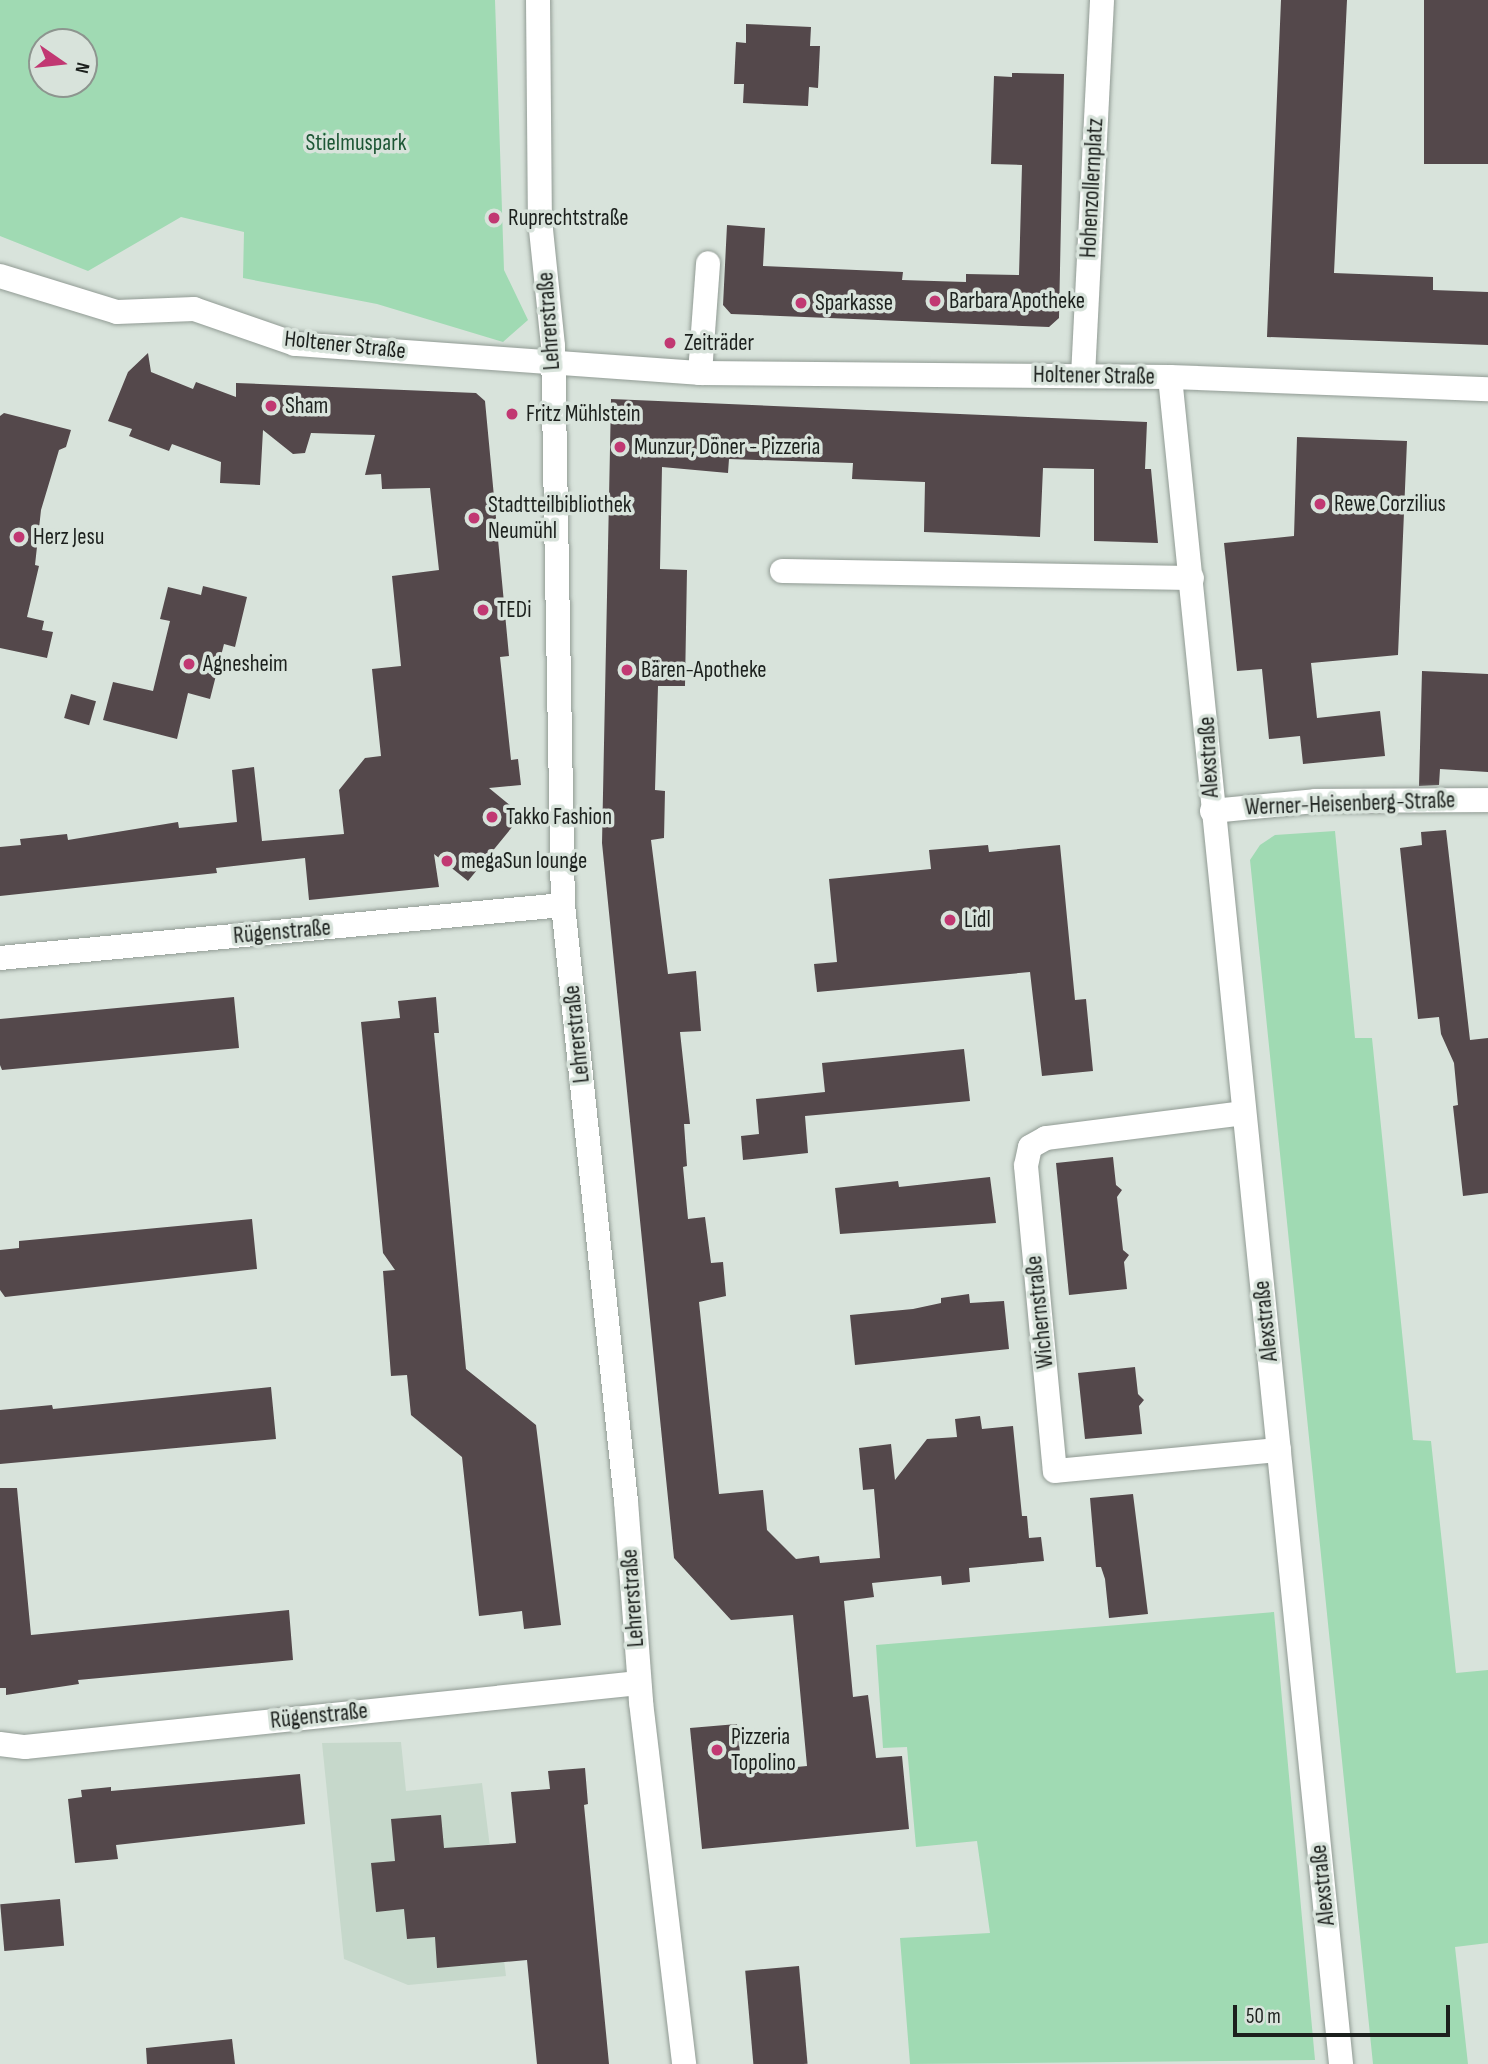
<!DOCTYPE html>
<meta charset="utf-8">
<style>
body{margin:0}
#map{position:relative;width:1488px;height:2064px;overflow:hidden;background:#d8e3db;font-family:"Sofia Sans Condensed",sans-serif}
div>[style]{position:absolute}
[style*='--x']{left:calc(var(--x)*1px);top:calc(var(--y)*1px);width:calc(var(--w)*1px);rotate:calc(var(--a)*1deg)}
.built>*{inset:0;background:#c6d8cb}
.green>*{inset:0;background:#a0dab3}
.building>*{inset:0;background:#54484b;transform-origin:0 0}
.roads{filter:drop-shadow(0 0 2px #919b94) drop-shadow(0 0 2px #919b94)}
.street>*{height:24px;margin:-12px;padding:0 12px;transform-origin:12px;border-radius:12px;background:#fff}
.dots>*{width:19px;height:19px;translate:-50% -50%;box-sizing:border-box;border:4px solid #d8e3db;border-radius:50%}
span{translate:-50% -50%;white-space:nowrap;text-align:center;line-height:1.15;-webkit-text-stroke:7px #d8e3db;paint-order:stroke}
.park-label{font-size:23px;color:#1d5635}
.street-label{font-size:23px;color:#1c201d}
.poi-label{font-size:23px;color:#1c201d}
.left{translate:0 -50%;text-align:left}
.north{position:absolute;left:28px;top:28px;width:70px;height:70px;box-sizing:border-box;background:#d8e3db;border:2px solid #8d958f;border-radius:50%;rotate:104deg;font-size:19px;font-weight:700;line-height:28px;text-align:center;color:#1c201d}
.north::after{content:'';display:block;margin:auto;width:24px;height:32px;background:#c13872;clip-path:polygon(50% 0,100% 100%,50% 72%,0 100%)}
.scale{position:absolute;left:1233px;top:2005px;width:217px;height:32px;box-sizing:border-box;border:4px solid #1c201d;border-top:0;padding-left:9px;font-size:21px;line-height:24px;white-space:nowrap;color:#1c201d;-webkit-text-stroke:5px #d8e3db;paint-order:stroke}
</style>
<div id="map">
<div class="built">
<div style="clip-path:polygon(401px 1742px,406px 1791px,482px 1783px,506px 1976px,408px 1985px,344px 1959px,322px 1743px)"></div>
</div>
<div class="green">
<div style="clip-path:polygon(evenodd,0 0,495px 0,504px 270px,528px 320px,503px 342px,377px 304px,243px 278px,244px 232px,181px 217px,88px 271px,0 236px,0 0,84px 42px,84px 84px,42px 84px,42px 42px,84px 42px)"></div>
<div style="clip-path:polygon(1335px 831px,1355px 1038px,1372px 1038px,1413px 1440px,1431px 1441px,1456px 1673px,1488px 1670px,1488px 1943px,1455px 1947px,1468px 2064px,1373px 2064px,1250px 860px,1260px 845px,1275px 835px)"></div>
<div style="clip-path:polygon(1274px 1612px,1315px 2060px,910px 2064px,900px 1938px,990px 1933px,977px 1841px,916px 1847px,907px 1747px,883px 1748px,876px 1645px)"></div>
</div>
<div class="building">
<div style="clip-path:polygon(1281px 0,1347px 0,1334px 273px,1433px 277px,1433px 290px,1488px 292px,1488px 345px,1267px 337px)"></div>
<div style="left:1424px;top:0;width:64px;height:164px"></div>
<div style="clip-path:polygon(746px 24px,811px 27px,810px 46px,820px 46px,818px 88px,809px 87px,808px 106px,743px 103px,744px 84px,734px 84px,736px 42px,746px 43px)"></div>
<div style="clip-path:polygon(1012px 73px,1064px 74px,1059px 318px,1049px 327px,731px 314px,723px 305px,727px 225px,765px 228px,763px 266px,903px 272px,902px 280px,966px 282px,966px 274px,1019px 275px,1022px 165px,991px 164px,994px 76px,1012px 77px)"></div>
<div style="clip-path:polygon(148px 353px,151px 372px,193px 389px,196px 382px,236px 397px,236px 383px,476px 393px,485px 401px,509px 656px,500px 657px,511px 760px,518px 759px,521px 785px,489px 788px,522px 815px,468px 881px,434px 854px,439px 887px,309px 900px,305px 858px,216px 868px,217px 873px,0 896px,0 847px,21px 845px,20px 839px,67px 834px,68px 840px,178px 822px,179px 828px,237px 822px,232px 770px,254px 767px,262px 841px,344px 834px,339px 790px,365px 758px,381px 756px,372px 669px,401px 666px,392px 576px,439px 570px,430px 488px,382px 489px,381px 474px,365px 475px,375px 435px,311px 433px,305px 453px,293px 454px,263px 430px,260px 485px,220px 483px,221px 462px,172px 444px,169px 451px,129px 436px,132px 429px,108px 421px,128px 372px)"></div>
<div style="clip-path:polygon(611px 399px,1147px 422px,1145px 469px,1151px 469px,1158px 543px,1094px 541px,1094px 469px,1043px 468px,1040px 537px,924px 532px,925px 482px,852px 479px,853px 463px,729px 459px,728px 473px,662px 467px,660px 569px,687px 570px,685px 686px,658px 686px,655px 790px,665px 791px,664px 838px,651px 840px,668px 974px,696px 971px,701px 1031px,680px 1032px,690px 1124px,684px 1124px,687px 1166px,683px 1167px,688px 1219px,705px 1217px,711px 1263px,723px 1262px,726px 1296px,699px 1302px,719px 1494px,763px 1490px,767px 1530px,796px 1559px,819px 1556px,820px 1563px,880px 1558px,874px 1489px,863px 1490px,859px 1448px,891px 1444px,895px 1480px,927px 1439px,957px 1437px,955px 1419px,980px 1416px,982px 1429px,1013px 1426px,1022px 1516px,1027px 1516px,1029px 1538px,1041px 1537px,1044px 1561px,969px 1568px,970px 1582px,942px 1585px,941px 1576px,872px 1583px,874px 1597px,844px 1601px,853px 1697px,868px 1695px,876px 1758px,902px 1756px,909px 1829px,702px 1849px,690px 1728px,737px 1724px,742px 1772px,807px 1766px,793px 1615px,731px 1620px,674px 1558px,602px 843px)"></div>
<div style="clip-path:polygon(4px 413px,71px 430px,66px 447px,59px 450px,41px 510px,35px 565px,39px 566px,27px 617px,44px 621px,42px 630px,53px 632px,47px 658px,0 648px,0 416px)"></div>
<div style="clip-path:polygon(1297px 437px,1407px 441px,1398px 655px,1311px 663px,1317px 718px,1380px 711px,1385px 756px,1303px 764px,1300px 736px,1269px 739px,1262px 669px,1237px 671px,1224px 543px,1294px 536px)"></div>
<div style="clip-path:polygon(203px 586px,247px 597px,235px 647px,224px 644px,210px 699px,188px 693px,177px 739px,103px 720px,113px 682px,153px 691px,170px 621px,160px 619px,168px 587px,201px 595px)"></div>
<div style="clip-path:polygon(1422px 671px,1488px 674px,1488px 772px,1440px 769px,1439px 785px,1419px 786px)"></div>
<div style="left:71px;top:694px;width:26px;height:25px;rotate:16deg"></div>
<div style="clip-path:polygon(1446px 830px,1470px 1040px,1488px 1038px,1488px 1193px,1463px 1196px,1453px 1106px,1458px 1105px,1454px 1063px,1441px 1034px,1439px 1017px,1418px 1019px,1400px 848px,1422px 845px,1421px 832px)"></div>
<div style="clip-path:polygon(988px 845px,989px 852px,1060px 845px,1075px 1000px,1086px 999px,1093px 1071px,1042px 1076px,1030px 972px,817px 992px,814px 964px,837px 962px,829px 879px,931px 869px,929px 850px)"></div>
<div style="clip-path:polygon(234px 997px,239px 1048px,2px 1070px,0 1065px,0 1019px)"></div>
<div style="clip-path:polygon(436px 997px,439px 1033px,434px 1033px,466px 1369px,536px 1425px,561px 1625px,524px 1629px,522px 1611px,479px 1616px,462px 1457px,411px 1415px,407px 1375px,391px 1376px,383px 1271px,395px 1270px,383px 1253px,361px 1022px,400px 1018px,398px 1001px)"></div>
<div style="clip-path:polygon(964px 1049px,970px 1101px,805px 1116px,808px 1153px,743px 1160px,741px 1136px,759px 1134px,756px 1099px,825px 1092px,822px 1063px)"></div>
<div style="clip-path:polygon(1113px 1157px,1116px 1185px,1122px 1190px,1117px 1197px,1123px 1250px,1129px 1255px,1124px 1262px,1127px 1289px,1069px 1295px,1056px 1163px)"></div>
<div style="clip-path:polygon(990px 1177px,996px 1223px,840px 1234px,835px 1188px,898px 1181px,899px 1187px)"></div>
<div style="clip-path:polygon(252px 1219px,257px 1269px,5px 1297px,0 1290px,0 1250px,19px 1248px,19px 1241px)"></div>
<div style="clip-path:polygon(969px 1294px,970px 1303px,1004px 1301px,1009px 1349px,855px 1365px,850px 1315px,913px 1309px,941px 1303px,941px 1298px)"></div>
<div style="clip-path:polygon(1135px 1367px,1138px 1394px,1144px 1400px,1139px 1406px,1142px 1434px,1085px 1439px,1078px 1373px)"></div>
<div style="clip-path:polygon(271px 1387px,276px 1439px,0 1464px,0 1410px,52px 1405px,53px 1409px)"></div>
<div style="clip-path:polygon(0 1488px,17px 1488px,31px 1635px,289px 1610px,293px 1660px,78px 1680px,79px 1684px,6px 1695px,6px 1688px,0 1688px)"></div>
<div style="clip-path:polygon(1133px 1494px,1148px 1614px,1109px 1618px,1105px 1579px,1101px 1567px,1096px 1567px,1090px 1498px)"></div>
<div style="clip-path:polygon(585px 1768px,588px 1804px,584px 1805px,609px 2064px,537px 2064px,527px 1960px,437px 1968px,435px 1937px,407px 1939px,404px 1909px,376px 1912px,371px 1863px,395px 1861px,391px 1819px,441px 1815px,444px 1848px,516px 1843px,511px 1792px,550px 1789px,548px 1771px)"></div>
<div style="clip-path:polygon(300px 1774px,305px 1824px,116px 1845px,118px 1859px,75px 1863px,68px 1799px,82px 1797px,81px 1790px,111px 1787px,111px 1791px)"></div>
<div style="left:60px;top:1899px;width:47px;height:60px;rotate:85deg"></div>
<div style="left:799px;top:1966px;width:98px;height:54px;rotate:85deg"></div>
<div style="clip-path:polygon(232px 2039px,235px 2064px,147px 2064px,146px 2048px)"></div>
</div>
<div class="roads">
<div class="street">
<div style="--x:538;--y:0;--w:220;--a:89.5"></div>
<div style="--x:540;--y:220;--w:127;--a:84.1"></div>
<div style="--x:553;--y:346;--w:559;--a:88.98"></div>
<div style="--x:563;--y:905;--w:599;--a:83.97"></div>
<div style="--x:626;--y:1501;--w:202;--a:85.7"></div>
<div style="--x:641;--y:1702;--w:365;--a:83.2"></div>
<div style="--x:0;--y:276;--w:122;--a:17.1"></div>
<div style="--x:117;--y:312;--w:77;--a:-2.2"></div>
<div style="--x:194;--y:309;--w:107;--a:19.1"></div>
<div style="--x:295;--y:344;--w:406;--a:4.1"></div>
<div style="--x:700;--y:373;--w:470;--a:0.5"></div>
<div style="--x:1170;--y:377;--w:318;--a:2.2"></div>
<div style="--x:700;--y:373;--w:110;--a:-85.8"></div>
<div style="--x:1083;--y:376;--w:376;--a:-87.1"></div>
<div style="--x:1170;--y:377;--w:1696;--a:84.21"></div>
<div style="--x:782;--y:571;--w:410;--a:1"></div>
<div style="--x:1212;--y:811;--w:103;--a:-5.5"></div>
<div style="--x:1315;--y:801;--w:173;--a:-0.3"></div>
<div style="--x:0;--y:958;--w:565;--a:-5.38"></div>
<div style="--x:1244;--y:1113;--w:200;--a:172.8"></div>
<div style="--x:1046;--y:1138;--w:18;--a:151"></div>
<div style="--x:1030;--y:1147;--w:19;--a:102"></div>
<div style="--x:1026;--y:1166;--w:306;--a:84.6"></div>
<div style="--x:1055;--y:1471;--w:225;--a:-5.4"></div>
<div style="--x:0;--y:1744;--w:25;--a:7"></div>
<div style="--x:25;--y:1747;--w:617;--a:-5.95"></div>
</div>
</div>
<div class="dots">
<div style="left:494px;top:218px;background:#c13872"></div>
<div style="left:935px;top:301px;background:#c13872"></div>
<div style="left:801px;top:303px;background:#c13872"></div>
<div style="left:670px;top:343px;background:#c13872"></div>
<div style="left:271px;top:406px;background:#c13872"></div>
<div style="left:512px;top:414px;background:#c13872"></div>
<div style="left:620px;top:447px;background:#c13872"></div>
<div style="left:1320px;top:504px;background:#c13872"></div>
<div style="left:474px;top:518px;background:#c13872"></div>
<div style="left:19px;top:537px;background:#c13872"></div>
<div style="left:483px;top:610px;background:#c13872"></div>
<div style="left:189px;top:664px;background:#c13872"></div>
<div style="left:627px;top:670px;background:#c13872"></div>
<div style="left:492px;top:817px;background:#c13872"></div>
<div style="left:447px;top:861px;background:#c13872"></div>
<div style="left:950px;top:920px;background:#c13872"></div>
<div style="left:717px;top:1750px;background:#c13872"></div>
</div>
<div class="park-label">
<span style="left:356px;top:143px">Stielmuspark</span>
</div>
<div class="street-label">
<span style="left:1092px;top:188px;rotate:-87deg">Hohenzollernplatz</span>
<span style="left:549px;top:321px;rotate:-94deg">Lehrerstraße</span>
<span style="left:345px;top:345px;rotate:6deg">Holtener Straße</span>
<span style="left:1094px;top:376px;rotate:1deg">Holtener Straße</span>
<span style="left:1209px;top:757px;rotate:-93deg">Alexstraße</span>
<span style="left:1350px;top:804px;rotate:-2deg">Werner-Heisenberg-Straße</span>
<span style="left:282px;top:932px;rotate:-5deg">Rügenstraße</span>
<span style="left:577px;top:1034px;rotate:-96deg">Lehrerstraße</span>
<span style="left:1040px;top:1312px;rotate:-96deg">Wichernstraße</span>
<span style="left:1266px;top:1321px;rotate:-96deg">Alexstraße</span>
<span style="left:633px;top:1598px;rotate:-94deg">Lehrerstraße</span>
<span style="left:319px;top:1716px;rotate:-6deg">Rügenstraße</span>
<span style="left:1323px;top:1885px;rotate:-96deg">Alexstraße</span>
</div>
<div class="poi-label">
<span class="left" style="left:508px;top:218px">Ruprechtstraße</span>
<span class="left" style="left:949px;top:301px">Barbara Apotheke</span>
<span class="left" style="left:815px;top:303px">Sparkasse</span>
<span class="left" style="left:684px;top:343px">Zeiträder</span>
<span class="left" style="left:285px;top:406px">Sham</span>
<span class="left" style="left:526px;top:414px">Fritz Mühlstein</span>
<span class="left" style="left:634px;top:447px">Munzur, Döner - Pizzeria</span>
<span class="left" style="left:1334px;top:504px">Rewe Corzilius</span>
<span class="left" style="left:488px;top:518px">Stadtteilbibliothek<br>Neumühl</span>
<span class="left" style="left:33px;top:537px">Herz Jesu</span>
<span class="left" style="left:497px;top:610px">TEDi</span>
<span class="left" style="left:203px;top:664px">Agnesheim</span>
<span class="left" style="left:641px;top:670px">Bären-Apotheke</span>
<span class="left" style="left:506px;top:817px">Takko Fashion</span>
<span class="left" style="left:461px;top:861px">megaSun lounge</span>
<span class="left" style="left:964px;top:920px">Lidl</span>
<span class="left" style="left:731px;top:1750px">Pizzeria<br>Topolino</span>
</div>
<div class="north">N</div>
<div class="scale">50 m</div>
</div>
